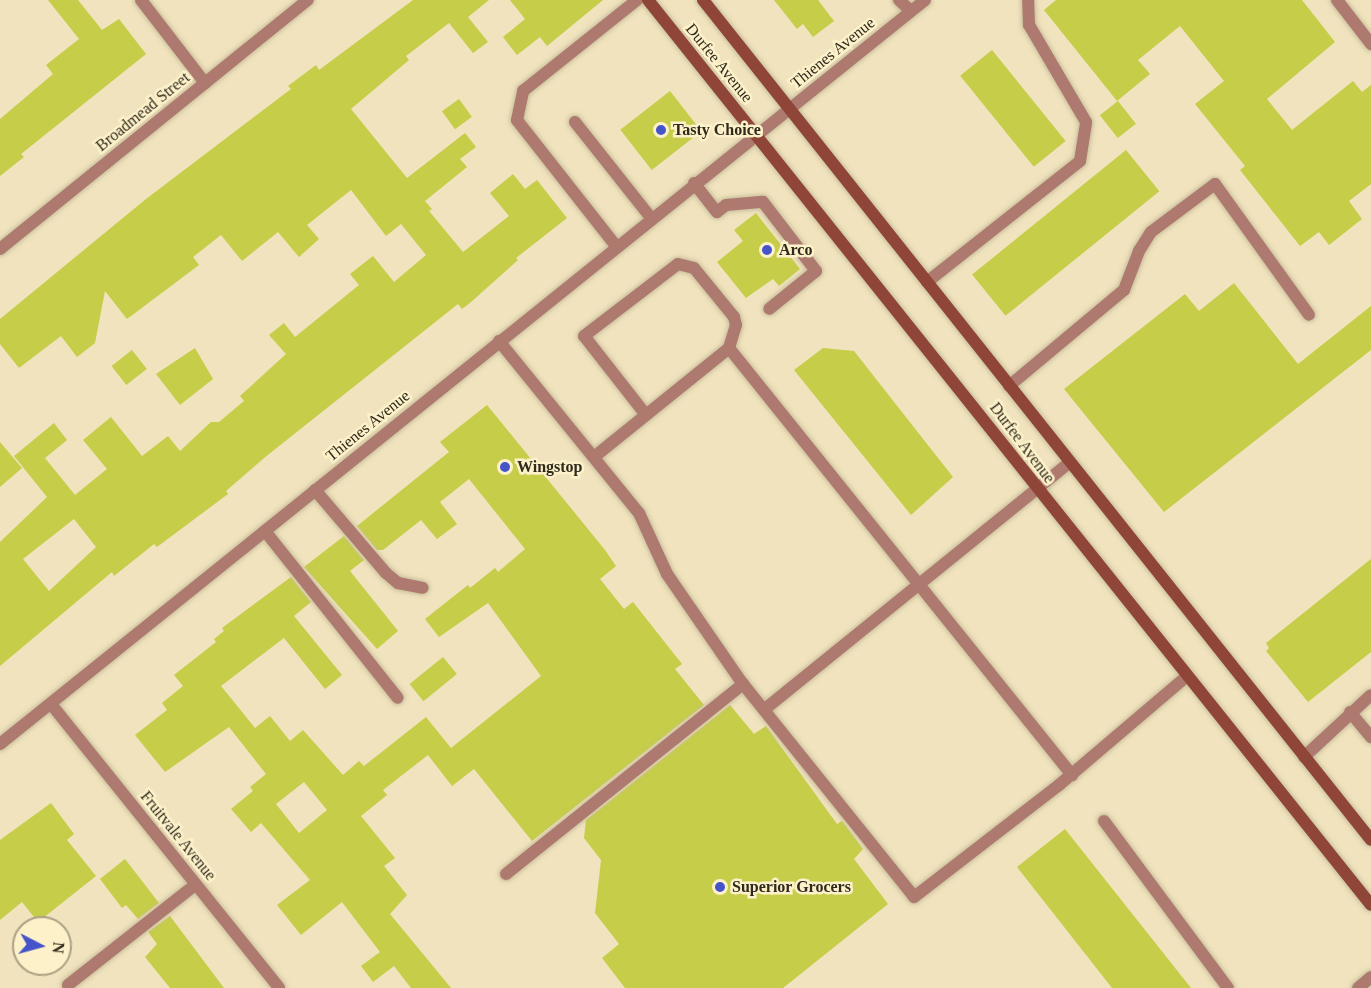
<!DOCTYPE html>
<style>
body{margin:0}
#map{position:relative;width:1371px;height:988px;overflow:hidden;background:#f0e3bd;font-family:Georgia,serif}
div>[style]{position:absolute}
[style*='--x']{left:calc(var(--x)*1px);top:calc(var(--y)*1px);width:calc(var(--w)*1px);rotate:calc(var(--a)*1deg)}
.building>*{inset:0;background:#c6cd49;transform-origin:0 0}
.roads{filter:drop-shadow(0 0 2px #c9be9d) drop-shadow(0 0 2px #c9be9d)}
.service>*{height:12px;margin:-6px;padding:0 6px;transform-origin:6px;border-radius:6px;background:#ae796e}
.minor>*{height:12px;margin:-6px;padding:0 6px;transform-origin:6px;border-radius:6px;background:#ae796e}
.secondary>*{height:12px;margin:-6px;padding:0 6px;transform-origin:6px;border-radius:6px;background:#8f4537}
.dots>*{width:16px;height:16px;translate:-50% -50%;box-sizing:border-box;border:3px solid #fdf1ca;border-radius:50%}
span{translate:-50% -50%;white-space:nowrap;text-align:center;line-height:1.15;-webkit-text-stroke:5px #fdf1ca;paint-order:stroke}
.street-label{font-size:16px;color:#2f2a1c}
.poi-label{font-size:16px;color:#2f2a1c;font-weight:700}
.left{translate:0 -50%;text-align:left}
.north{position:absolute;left:12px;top:916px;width:60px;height:60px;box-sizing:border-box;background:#fdf1ca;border:2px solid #aba184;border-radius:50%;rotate:96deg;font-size:16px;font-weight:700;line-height:24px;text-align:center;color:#2f2a1c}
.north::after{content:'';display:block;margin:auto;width:21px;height:27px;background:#4555c9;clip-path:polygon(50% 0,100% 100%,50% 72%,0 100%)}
</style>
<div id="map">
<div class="building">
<div style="clip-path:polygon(48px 0,78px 0,102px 30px,119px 19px,146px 54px,21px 154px,24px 157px,0 176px,0 119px,53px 74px,46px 65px,79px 39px)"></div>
<div style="clip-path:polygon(evenodd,413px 0,489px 0,468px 17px,488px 42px,473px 53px,449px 23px,406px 56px,409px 60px,351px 109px,407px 178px,465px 133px,476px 147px,460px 159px,467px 167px,425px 201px,432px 209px,429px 211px,463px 252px,509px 216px,490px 193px,513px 174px,525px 189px,537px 180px,567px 218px,516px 258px,518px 260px,471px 302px,462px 309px,458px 304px,264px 458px,226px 491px,228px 494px,157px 547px,154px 544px,114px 576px,112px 572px,0 666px,0 542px,47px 497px,14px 456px,54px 423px,67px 440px,45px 458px,75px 495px,107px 469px,83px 440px,111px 417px,142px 456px,168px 436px,180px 451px,211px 422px,219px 422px,244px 401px,240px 396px,286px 354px,269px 335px,284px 323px,295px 337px,359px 285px,350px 274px,373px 256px,394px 282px,426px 255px,401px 224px,386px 236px,351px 190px,307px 225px,319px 239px,299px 257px,278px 232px,242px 261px,221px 235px,193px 257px,199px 265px,127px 319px,105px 291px,95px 343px,77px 357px,61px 336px,19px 368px,0 344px,0 319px,146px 199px,291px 89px,288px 86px,316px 65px,319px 70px,413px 0,74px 519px,96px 547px,49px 591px,23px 559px,74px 519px)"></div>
<div style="clip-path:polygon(510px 0,603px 0,547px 46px,540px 37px,517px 55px,503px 37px,525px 19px)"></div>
<div style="clip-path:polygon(774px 0,818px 0,834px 21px,813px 37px,803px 24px,797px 29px)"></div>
<div style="clip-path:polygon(1056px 0,1302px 0,1335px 42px,1267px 99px,1292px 130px,1353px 81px,1362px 92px,1371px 85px,1371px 184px,1349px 201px,1362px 219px,1329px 245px,1319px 232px,1300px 246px,1240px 170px,1245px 166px,1195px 104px,1224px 81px,1180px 26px,1138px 60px,1150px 74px,1117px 101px,1044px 10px)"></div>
<div style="left:992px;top:50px;width:117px;height:41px;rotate:51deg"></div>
<div style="left:670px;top:91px;width:51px;height:63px;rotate:52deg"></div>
<div style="left:459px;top:99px;width:22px;height:21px;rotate:54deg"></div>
<div style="left:1118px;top:101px;width:29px;height:23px;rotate:52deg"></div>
<div style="left:1126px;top:150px;width:53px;height:198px;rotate:51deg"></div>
<div style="clip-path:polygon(756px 213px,800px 269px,779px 286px,773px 279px,746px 298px,717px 262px,743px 241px,734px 230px)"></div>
<div style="clip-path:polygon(1234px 283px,1298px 364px,1371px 306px,1371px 350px,1164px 512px,1064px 389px,1185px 294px,1199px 311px)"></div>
<div style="clip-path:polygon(195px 348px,213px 379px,180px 405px,156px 374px)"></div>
<div style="clip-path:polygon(823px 348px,854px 351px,953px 477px,911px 515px,794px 370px)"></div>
<div style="left:132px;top:350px;width:24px;height:26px;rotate:52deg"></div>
<div style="clip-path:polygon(evenodd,487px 405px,605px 550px,616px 566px,600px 579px,624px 609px,633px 602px,682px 664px,675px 669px,704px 705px,532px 841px,474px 769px,452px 786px,428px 755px,383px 790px,387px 795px,361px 816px,395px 858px,384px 866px,407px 895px,390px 914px,451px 988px,411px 988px,394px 966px,373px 982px,361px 966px,380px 952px,342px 902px,301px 935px,277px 905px,310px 880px,261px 823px,251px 832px,231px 809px,253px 791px,250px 787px,266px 774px,229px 727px,165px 772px,135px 735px,167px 710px,162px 703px,183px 686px,174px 675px,216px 642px,214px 639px,224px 631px,222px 628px,291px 577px,311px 602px,294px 616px,342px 675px,325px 689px,284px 638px,221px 686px,255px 728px,270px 716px,290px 741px,303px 730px,343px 775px,359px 761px,364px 766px,426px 717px,451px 748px,541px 676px,488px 603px,439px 637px,425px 619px,468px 585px,470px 588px,495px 568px,498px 572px,525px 549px,469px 479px,440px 502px,457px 524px,437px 539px,421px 520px,383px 550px,377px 550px,357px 526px,449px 452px,440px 442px,487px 405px,304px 782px,327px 810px,299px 833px,276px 804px,304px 782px)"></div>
<div style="clip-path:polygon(0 442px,22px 468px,0 487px)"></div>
<div style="clip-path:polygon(344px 536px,364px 560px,350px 571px,398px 631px,377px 649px,304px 567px)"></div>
<div style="clip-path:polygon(1371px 559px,1371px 652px,1308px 702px,1266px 651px,1269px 648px,1266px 643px)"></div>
<div style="left:443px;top:657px;width:22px;height:43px;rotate:51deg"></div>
<div style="clip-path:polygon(730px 705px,754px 734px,766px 726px,837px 824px,842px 821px,846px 826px,863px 849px,854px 859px,888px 904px,783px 988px,625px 988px,602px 958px,619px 944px,595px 913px,601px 860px,584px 838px,586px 820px)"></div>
<div style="clip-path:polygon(51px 803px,74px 834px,67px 840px,96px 876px,38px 922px,22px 902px,0 920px,0 840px)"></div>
<div style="clip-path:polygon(1065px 829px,1191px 988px,1112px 988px,1017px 867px)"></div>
<div style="clip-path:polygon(125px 859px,159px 903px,138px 919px,126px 905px,122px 908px,100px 879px)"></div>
<div style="clip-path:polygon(170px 916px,224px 988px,170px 988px,145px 957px,157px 944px,148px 932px)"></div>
</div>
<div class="roads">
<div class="service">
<div style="--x:899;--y:0;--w:16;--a:43"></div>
<div style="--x:575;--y:122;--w:122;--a:51.6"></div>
<div style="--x:694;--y:183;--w:37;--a:52"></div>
<div style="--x:717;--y:212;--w:11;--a:-38"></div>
<div style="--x:726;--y:205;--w:37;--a:-5"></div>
<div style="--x:763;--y:202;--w:87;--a:52.5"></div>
<div style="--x:816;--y:271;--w:60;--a:141"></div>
<div style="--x:616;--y:246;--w:160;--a:-128.2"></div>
<div style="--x:517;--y:120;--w:30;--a:-78"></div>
<div style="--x:523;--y:91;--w:146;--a:-38.6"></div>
<div style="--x:927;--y:282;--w:195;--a:-38.3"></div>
<div style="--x:1080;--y:161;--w:39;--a:-81"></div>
<div style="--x:1086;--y:122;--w:113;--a:-120.4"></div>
<div style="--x:1029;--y:25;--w:25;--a:-92"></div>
<div style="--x:499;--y:341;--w:222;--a:50.9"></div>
<div style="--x:639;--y:513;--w:67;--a:65.3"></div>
<div style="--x:667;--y:574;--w:134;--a:55.4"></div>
<div style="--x:743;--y:684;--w:273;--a:51.2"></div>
<div style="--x:914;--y:897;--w:183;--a:-37.7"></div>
<div style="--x:1059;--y:785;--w:168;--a:-40.4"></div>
<div style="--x:1009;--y:386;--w:150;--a:-39.9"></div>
<div style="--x:1124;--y:290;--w:42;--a:-69"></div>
<div style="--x:1139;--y:251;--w:22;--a:-58"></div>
<div style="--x:1151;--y:232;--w:80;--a:-36.9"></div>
<div style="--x:1215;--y:184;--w:161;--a:54.3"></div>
<div style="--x:646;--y:415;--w:100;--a:-128.1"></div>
<div style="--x:584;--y:336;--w:118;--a:-37.5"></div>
<div style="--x:678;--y:264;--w:16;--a:14"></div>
<div style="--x:694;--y:268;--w:63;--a:50.8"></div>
<div style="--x:734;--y:317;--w:8;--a:76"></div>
<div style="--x:736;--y:325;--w:24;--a:107"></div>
<div style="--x:594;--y:457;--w:174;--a:-38.9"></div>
<div style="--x:729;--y:348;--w:548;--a:51.23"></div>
<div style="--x:315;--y:490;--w:109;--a:49.5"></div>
<div style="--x:386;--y:573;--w:16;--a:40"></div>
<div style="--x:398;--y:583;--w:25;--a:11"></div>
<div style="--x:265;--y:531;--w:213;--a:51.5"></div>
<div style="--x:765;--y:709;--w:390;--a:-39"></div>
<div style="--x:1350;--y:712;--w:33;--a:50"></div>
<div style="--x:1304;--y:757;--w:91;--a:-42.8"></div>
<div style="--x:1104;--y:821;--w:208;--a:53.4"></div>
<div style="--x:506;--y:874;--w:304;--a:-38.7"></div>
<div style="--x:68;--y:985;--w:162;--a:-38.2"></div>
<div style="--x:1358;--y:988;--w:17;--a:-40"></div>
</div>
<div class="minor">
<div style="--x:141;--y:0;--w:105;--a:52.4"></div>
<div style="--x:1337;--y:0;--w:56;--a:52.3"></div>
<div style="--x:0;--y:249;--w:396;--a:-39"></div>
<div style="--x:51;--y:704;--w:364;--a:51.2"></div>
<div style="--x:0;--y:744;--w:1187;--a:-38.81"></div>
</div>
<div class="secondary">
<div style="--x:648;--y:0;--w:1158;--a:51.38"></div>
<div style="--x:703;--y:0;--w:1073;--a:51.51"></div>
</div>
</div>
<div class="dots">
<div style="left:661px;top:130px;background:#4555c9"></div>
<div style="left:767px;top:250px;background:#4555c9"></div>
<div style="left:505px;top:467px;background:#4555c9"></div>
<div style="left:720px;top:887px;background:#4555c9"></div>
</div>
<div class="street-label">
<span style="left:833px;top:53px;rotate:-39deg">Thienes Avenue</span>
<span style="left:719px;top:63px;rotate:51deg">Durfee Avenue</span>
<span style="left:143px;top:112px;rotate:-39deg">Broadmead Street</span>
<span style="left:368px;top:426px;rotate:-39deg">Thienes Avenue</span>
<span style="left:1022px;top:443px;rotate:53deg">Durfee Avenue</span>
<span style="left:178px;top:836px;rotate:51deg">Fruitvale Avenue</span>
</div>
<div class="poi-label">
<span class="left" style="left:673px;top:130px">Tasty Choice</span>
<span class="left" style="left:779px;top:250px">Arco</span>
<span class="left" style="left:517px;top:467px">Wingstop</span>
<span class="left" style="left:732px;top:887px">Superior Grocers</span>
</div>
<div class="north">N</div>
</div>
